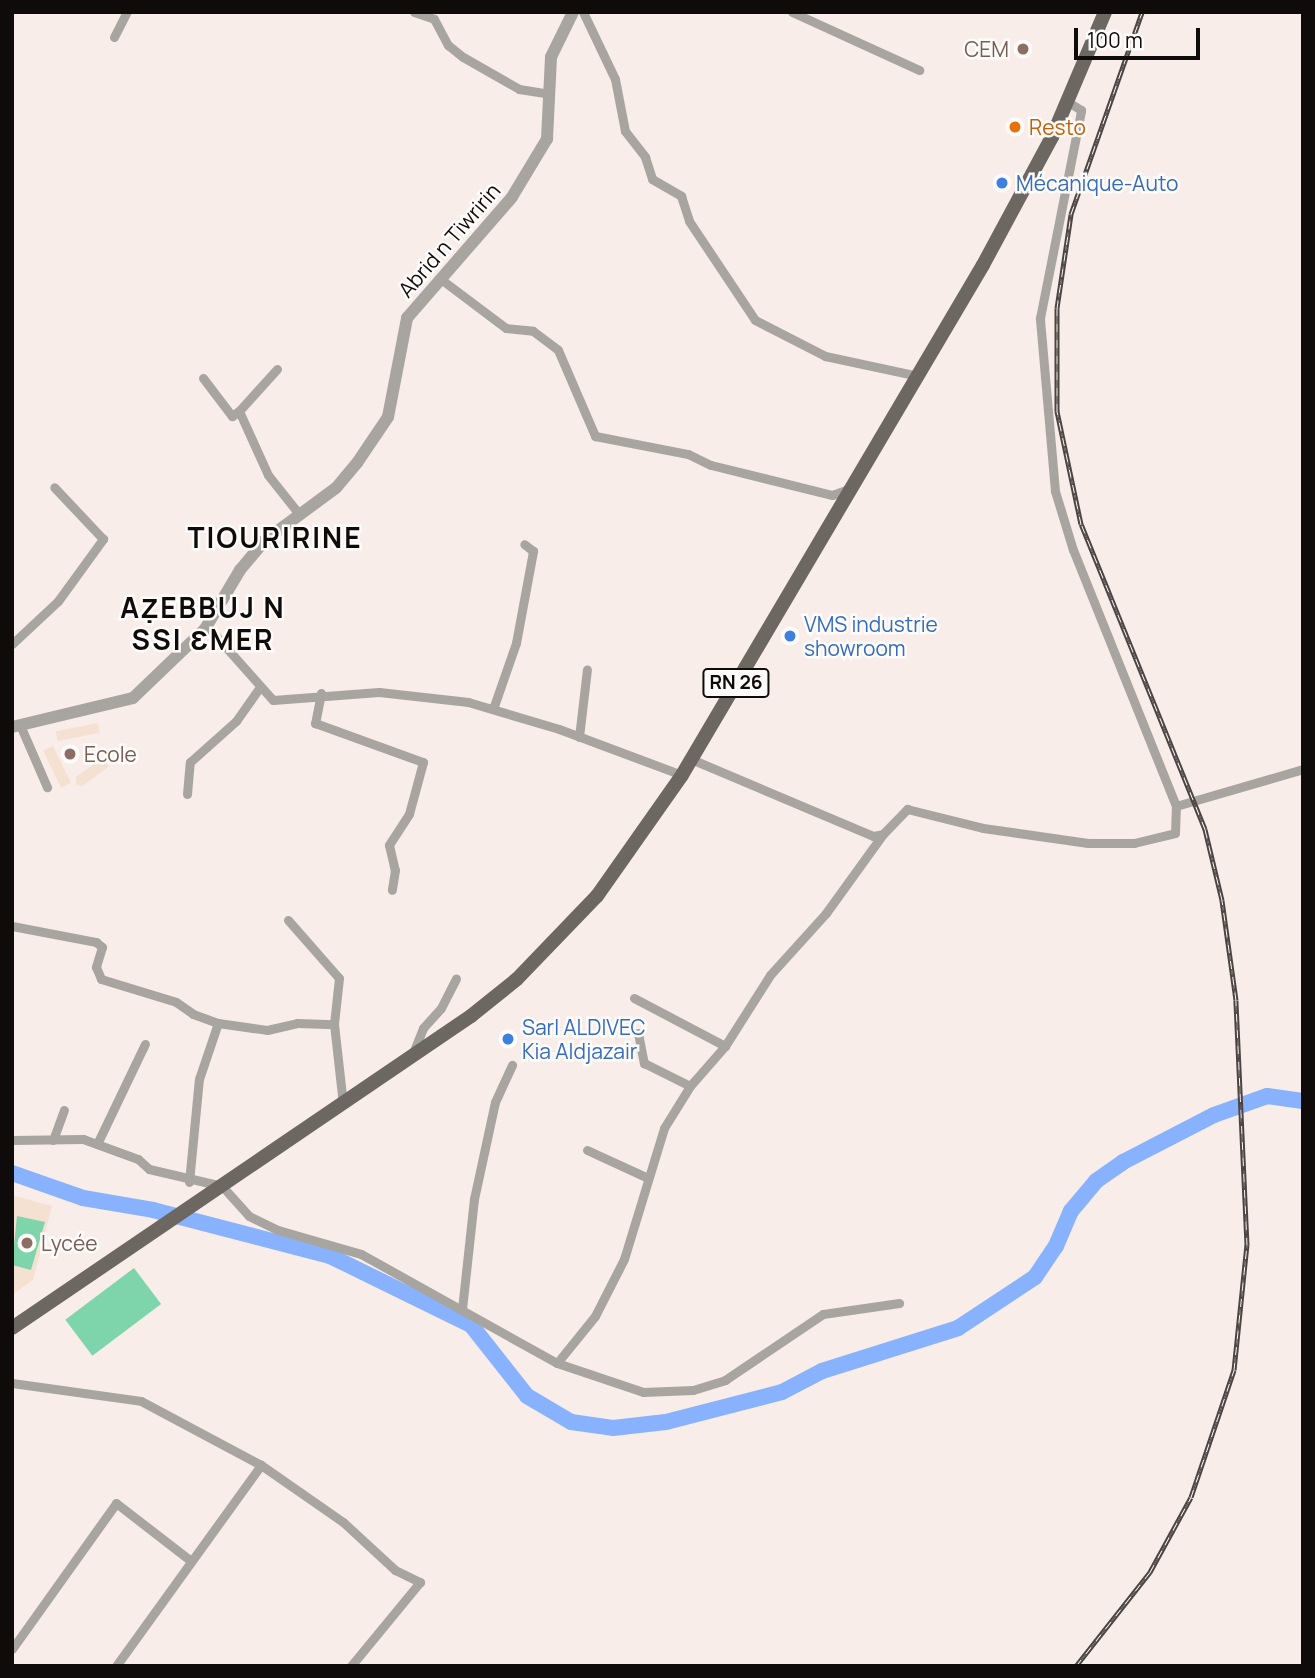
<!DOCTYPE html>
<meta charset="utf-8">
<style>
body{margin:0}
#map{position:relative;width:1315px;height:1678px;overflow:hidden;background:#f8ede8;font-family:Manrope,sans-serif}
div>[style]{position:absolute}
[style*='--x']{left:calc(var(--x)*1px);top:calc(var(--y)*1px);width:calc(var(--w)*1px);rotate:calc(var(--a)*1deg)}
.education>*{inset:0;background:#f5e1d2;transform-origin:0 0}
.green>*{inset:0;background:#7ed5ab;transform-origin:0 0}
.river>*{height:16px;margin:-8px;padding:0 8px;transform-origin:8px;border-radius:8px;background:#88b2fe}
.minor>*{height:9px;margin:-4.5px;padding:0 4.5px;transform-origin:4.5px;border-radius:4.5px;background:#a8a5a1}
.tertiary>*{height:12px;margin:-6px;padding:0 6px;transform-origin:6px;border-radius:6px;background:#a8a5a1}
.primary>*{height:14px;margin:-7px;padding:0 7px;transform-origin:7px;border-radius:7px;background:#6d6761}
.rail>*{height:5px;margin-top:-2.5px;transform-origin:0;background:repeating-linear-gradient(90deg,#fefcfb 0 8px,#4a4543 0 16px);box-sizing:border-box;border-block:2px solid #4a4543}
.dots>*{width:19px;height:19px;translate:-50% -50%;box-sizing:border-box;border:4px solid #fefcfb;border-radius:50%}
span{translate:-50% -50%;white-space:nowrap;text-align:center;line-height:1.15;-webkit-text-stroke:5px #fefcfb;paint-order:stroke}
.shield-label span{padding:2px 5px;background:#fefcfb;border:2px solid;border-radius:5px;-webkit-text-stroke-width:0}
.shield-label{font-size:19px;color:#0f0b0a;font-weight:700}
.education-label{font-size:21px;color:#785e54}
.right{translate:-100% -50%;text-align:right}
.left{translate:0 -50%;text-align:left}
.food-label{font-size:21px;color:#c56008}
.shop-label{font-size:21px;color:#366cbe}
.street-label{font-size:21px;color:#0f0b0a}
.district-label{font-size:28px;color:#0f0b0a;font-weight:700;letter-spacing:2px}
.frame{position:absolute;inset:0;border:14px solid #0f0b0a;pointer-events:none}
.scale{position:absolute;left:1074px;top:28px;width:126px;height:32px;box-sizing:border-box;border:4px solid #0f0b0a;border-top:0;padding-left:9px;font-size:21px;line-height:24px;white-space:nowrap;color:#0f0b0a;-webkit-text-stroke:5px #fefcfb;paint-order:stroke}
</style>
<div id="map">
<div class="education">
<div style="left:98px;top:723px;width:10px;height:43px;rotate:79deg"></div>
<div style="left:53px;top:746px;width:41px;height:11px;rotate:64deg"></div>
<div style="clip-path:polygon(102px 758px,109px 766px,83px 786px,76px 785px,76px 777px)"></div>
<div style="clip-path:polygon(12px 1195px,52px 1206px,33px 1280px,12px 1295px)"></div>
</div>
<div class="green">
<div style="clip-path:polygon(17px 1216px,45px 1222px,31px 1270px,12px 1265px)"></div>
<div style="left:134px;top:1268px;width:45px;height:86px;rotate:53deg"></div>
</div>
<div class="river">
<div style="--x:12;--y:1173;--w:75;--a:19.4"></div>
<div style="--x:83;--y:1198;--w:71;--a:9.7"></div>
<div style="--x:153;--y:1210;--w:183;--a:14.6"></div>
<div style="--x:330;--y:1256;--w:157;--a:26.1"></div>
<div style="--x:471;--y:1325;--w:90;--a:51.7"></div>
<div style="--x:527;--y:1396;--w:51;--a:30.6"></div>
<div style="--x:571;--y:1422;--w:42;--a:8.1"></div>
<div style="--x:613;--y:1428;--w:53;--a:-6.5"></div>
<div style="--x:666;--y:1422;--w:120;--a:-14.5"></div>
<div style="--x:782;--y:1392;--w:45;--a:-27.7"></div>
<div style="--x:822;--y:1371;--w:143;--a:-17.5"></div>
<div style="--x:958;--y:1328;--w:92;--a:-33.5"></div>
<div style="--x:1035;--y:1277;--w:37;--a:-56"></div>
<div style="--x:1056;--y:1246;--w:38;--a:-67"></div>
<div style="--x:1071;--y:1211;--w:39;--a:-50"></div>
<div style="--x:1096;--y:1181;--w:33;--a:-35"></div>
<div style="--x:1123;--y:1162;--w:102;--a:-27.3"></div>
<div style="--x:1214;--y:1115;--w:56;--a:-19.7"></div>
<div style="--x:1267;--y:1096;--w:36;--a:8"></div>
</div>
<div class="minor">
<div style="--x:414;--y:12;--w:21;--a:19"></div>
<div style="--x:434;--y:19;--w:30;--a:62"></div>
<div style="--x:448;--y:45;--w:19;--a:39"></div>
<div style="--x:463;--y:57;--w:64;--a:29.7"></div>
<div style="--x:519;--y:89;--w:31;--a:9"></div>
<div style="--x:583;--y:12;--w:74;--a:64.5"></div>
<div style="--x:615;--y:79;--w:53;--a:79.1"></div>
<div style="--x:625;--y:131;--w:33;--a:52"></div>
<div style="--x:645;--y:157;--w:23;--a:72"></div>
<div style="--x:652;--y:179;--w:34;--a:30"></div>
<div style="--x:681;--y:196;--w:26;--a:72"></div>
<div style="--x:689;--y:221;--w:119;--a:56.3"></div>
<div style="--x:755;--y:320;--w:79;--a:27.2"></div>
<div style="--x:825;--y:356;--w:95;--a:12.1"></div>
<div style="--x:792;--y:12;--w:140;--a:24.5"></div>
<div style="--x:114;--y:37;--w:28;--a:-63"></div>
<div style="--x:442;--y:280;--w:80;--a:36.9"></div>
<div style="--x:506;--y:328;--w:27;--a:6"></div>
<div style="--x:533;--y:331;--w:31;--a:37"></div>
<div style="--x:558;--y:350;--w:94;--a:66.7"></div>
<div style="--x:595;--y:436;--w:95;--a:11"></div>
<div style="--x:688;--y:454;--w:25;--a:26"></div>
<div style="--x:711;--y:465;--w:125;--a:13.9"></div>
<div style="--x:832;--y:495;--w:20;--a:-20"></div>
<div style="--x:277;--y:369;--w:57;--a:132.1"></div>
<div style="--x:239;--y:411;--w:70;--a:65.6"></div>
<div style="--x:268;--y:475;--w:50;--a:51.5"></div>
<div style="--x:203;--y:378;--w:48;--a:52.7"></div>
<div style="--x:232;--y:416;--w:9;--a:-36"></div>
<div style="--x:207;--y:626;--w:99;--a:48.3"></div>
<div style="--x:273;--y:700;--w:106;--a:-4.3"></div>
<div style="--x:379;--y:692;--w:90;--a:6.4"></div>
<div style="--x:468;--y:702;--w:95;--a:16.5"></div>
<div style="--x:559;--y:729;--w:131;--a:20.5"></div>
<div style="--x:12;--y:644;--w:63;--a:-43.1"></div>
<div style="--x:58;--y:601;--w:77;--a:-54"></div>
<div style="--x:103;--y:539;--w:71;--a:-133.3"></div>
<div style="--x:321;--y:693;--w:31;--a:101"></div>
<div style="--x:315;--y:723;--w:115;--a:19.9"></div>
<div style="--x:423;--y:762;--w:54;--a:105.1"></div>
<div style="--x:409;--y:814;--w:37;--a:123"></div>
<div style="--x:389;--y:845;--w:26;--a:77"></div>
<div style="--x:395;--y:870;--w:20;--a:99"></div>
<div style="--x:493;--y:709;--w:70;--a:-70.8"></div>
<div style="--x:516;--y:643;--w:94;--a:-79.5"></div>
<div style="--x:533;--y:551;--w:11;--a:-142"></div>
<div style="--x:20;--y:725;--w:68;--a:66.5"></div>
<div style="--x:579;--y:737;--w:68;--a:-83.3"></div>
<div style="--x:691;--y:759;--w:198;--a:22.9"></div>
<div style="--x:873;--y:836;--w:10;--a:-11"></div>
<div style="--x:883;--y:834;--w:35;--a:-46"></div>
<div style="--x:907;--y:809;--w:78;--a:14"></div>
<div style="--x:983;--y:828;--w:106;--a:8.1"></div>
<div style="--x:1088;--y:843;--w:46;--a:0"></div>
<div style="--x:1134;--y:843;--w:42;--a:-13.7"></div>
<div style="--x:1175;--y:833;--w:27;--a:-88"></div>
<div style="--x:1176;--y:806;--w:276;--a:-111.9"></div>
<div style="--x:1073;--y:550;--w:62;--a:-107"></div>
<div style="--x:1055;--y:491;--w:174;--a:-95"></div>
<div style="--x:1040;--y:318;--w:212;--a:-78.8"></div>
<div style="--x:1081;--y:110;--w:15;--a:-148"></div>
<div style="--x:187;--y:794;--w:32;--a:-85"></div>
<div style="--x:190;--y:762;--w:62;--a:-41.7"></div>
<div style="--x:236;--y:721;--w:42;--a:-54.8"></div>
<div style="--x:1176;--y:806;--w:132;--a:-16.2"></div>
<div style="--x:288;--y:920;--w:77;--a:48.7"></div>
<div style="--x:339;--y:978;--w:46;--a:96.2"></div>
<div style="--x:12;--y:926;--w:86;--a:10.8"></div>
<div style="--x:96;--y:942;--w:8;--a:40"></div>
<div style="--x:102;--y:947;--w:21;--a:107"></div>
<div style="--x:96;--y:967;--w:13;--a:67"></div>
<div style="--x:101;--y:979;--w:78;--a:17"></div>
<div style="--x:176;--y:1002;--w:21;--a:35"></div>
<div style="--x:193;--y:1014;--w:27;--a:20"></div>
<div style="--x:218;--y:1023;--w:49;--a:8.1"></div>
<div style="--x:267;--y:1030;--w:31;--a:-13"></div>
<div style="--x:297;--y:1023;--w:37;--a:2"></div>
<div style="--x:334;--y:1024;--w:81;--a:83.6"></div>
<div style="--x:634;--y:998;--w:103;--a:27.8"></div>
<div style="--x:638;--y:1033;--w:31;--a:79"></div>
<div style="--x:644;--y:1063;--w:51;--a:26.6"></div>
<div style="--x:413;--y:1053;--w:27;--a:-68"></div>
<div style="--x:423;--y:1028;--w:27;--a:-48"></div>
<div style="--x:441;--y:1008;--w:33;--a:-63"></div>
<div style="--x:12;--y:1140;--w:71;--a:-0.8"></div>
<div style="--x:83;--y:1139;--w:59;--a:20"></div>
<div style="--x:138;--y:1159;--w:15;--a:42"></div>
<div style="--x:149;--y:1169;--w:75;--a:13.1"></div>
<div style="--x:222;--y:1186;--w:40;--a:48"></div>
<div style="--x:249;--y:1216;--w:32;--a:26"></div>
<div style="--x:278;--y:1230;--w:86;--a:16.1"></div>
<div style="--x:361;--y:1254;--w:224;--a:29.1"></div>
<div style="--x:557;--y:1363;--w:91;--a:18.6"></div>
<div style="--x:643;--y:1392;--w:50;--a:-2.3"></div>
<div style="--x:693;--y:1390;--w:34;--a:-17"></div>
<div style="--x:725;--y:1380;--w:118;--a:-34"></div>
<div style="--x:823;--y:1314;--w:77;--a:-8.2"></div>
<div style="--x:53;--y:1140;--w:32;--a:-70"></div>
<div style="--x:97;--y:1144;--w:111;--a:-64.4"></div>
<div style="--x:587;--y:1150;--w:65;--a:24.6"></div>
<div style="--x:189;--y:1182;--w:103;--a:-84.5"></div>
<div style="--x:199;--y:1079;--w:59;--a:-71.3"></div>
<div style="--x:462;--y:1309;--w:111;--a:-83.8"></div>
<div style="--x:474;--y:1199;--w:99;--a:-77.8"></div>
<div style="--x:495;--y:1102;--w:41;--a:-65.3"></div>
<div style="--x:557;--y:1363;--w:60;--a:-51"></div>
<div style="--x:595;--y:1316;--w:64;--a:-63"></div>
<div style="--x:624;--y:1259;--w:137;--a:-73"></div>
<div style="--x:664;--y:1128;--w:49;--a:-58.2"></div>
<div style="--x:690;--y:1086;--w:53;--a:-48.8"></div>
<div style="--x:725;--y:1046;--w:84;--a:-57.6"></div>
<div style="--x:770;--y:975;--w:84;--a:-47.9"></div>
<div style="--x:826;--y:913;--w:97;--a:-54.2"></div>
<div style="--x:12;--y:1383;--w:130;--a:7.9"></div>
<div style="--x:141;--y:1401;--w:136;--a:28.1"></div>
<div style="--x:261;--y:1465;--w:100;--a:34.8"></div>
<div style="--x:343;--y:1522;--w:71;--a:42.7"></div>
<div style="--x:395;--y:1570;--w:28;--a:26"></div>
<div style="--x:420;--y:1582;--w:109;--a:129.4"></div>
<div style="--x:12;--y:1649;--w:179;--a:-54.5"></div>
<div style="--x:116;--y:1503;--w:95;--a:37.7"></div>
<div style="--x:116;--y:1666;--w:248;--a:-54.2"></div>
</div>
<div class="tertiary">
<div style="--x:12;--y:727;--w:124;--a:-13.5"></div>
<div style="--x:133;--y:698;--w:100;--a:-43.8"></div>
<div style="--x:205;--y:629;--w:69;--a:-59.3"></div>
<div style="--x:240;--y:570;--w:38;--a:-50"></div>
<div style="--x:264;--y:541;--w:89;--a:-36.4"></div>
<div style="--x:336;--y:488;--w:33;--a:-50"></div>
<div style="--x:357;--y:463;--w:55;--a:-56"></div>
<div style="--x:388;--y:417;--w:101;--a:-79.1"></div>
<div style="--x:407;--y:318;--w:160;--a:-49"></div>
<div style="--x:512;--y:197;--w:68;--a:-58.9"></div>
<div style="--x:547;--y:139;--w:82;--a:-87.2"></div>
<div style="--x:551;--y:57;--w:50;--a:-63.9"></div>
</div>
<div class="primary">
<div style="--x:12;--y:1328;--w:555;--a:-34.21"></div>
<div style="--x:471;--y:1016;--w:59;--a:-38.8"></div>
<div style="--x:517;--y:979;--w:115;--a:-46.1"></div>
<div style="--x:597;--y:896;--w:148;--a:-54.9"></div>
<div style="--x:682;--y:775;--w:592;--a:-59.45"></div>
<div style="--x:983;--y:265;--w:145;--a:-61.7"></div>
<div style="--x:1052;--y:137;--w:136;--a:-67"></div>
</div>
<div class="rail">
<div style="--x:1076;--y:1666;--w:120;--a:-51.8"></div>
<div style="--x:1150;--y:1572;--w:85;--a:-61.3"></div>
<div style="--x:1191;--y:1497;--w:134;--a:-71.3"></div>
<div style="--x:1234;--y:1370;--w:126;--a:-84.1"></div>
<div style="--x:1247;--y:1245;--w:245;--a:-92.6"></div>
<div style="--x:1236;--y:1000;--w:101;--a:-98"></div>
<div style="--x:1222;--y:900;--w:73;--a:-103.5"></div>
<div style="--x:1205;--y:829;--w:329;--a:-112.1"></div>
<div style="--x:1081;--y:524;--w:116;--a:-102"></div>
<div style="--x:1057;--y:411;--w:103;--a:-90"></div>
<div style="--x:1057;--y:308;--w:95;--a:-81.5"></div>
<div style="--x:1071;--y:214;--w:214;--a:-70.6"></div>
</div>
<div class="dots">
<div style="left:1023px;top:49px;background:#8d6e63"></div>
<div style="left:1015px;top:127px;background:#e8710a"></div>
<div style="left:1002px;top:183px;background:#3f7fe0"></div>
<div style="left:790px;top:636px;background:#3f7fe0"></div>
<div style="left:70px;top:754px;background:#8d6e63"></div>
<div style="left:508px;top:1039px;background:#3f7fe0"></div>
<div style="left:27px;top:1243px;background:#8d6e63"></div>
</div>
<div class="shield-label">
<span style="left:736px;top:683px">RN 26</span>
</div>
<div class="education-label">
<span class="right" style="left:1009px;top:49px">CEM</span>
<span class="left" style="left:84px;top:754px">Ecole</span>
<span class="left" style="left:41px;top:1243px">Lycée</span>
</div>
<div class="food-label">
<span class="left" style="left:1029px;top:127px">Resto</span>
</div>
<div class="shop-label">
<span class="left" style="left:1016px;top:183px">Mécanique-Auto</span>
<span class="left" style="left:804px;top:636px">VMS industrie<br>showroom</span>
<span class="left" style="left:522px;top:1039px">Sarl ALDIVEC<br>Kia Aldjazair</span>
</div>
<div class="street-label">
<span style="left:449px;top:240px;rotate:-49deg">Abrid n Tiwririn</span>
</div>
<div class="district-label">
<span style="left:275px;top:537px">TIOURIRINE</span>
<span style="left:203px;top:623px">AẒEBBUJ N<br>SSI ƐMER</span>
</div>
<div class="frame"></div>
<div class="scale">100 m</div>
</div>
